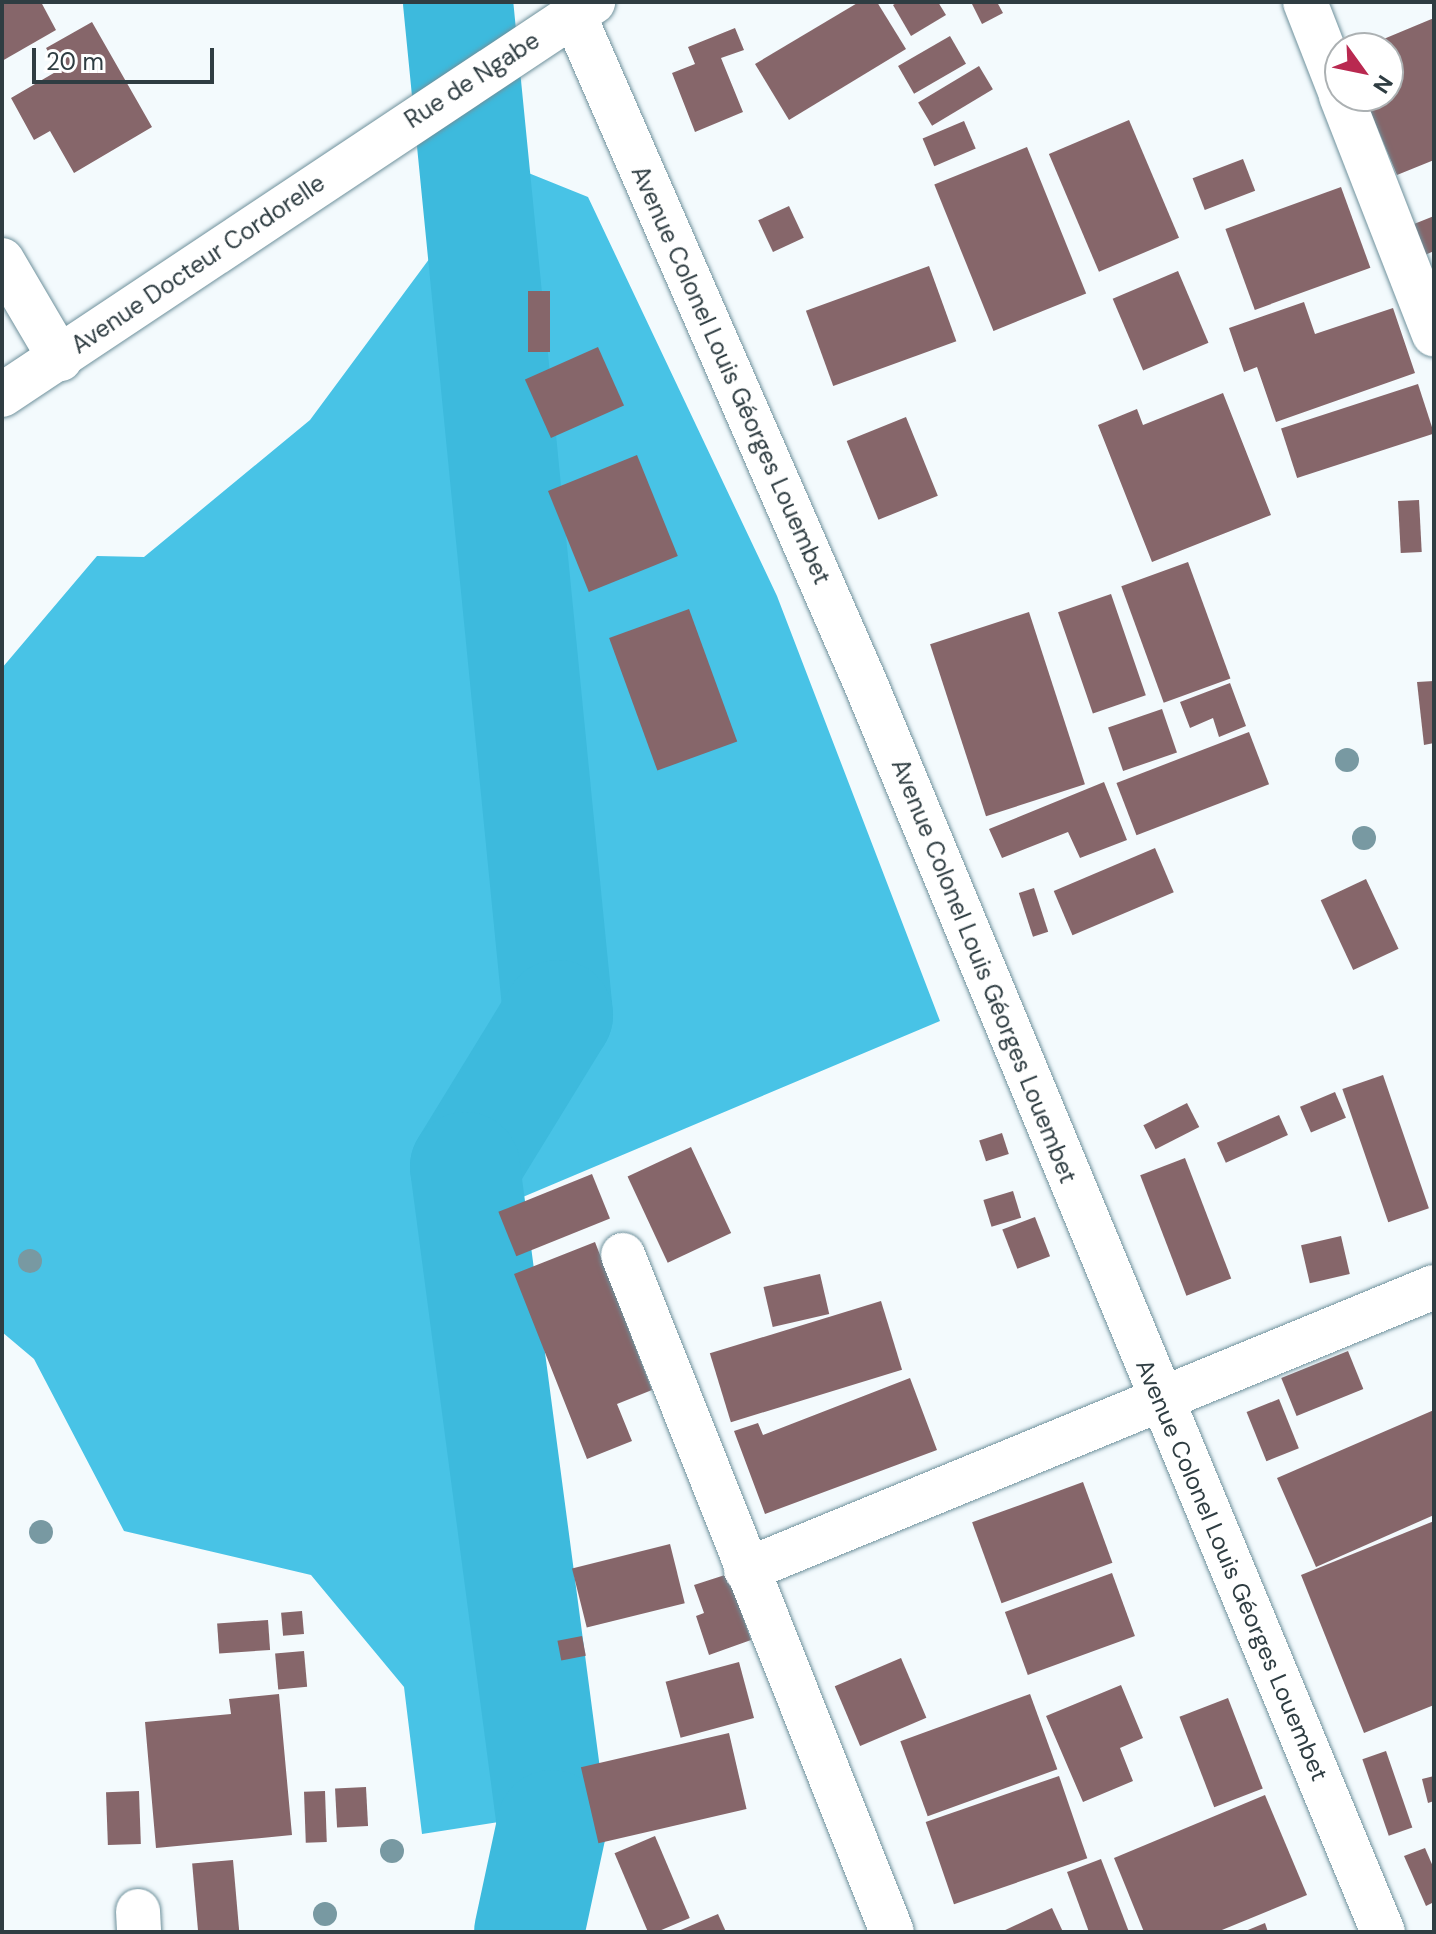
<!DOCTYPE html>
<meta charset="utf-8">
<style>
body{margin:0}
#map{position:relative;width:1436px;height:1934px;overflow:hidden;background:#f3fafd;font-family:"DM Sans",sans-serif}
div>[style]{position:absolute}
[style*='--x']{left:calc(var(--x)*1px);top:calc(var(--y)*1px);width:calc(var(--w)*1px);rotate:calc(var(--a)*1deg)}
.forest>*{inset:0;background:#48c3e6}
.river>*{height:110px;margin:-55px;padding:0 55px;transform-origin:55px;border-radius:55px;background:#3dbadd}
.building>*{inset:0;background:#86666a;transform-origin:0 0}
.roads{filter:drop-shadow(0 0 2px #6f919c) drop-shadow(0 0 2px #6f919c)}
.minor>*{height:44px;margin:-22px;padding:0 22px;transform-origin:22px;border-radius:22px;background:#fff}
.trees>*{width:24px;height:24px;margin:-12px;border-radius:50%;background:#7899a2}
span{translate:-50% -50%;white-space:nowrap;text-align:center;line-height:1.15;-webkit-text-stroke:8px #fff;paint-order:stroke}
.street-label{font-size:24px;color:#2f3d42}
.frame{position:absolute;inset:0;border:4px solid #2f3d42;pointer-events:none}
.north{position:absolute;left:1324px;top:32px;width:80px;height:80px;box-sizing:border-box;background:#fff;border:2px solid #acb1b3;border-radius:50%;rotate:123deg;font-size:22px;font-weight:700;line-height:32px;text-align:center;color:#2f3d42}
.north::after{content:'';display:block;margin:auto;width:28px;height:36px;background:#b92950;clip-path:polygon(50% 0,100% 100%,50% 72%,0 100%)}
.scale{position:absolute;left:32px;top:48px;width:182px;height:36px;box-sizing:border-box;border:4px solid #2f3d42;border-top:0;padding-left:10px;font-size:24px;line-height:28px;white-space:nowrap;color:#2f3d42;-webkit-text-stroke:6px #fff;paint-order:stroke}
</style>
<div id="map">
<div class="forest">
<div style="clip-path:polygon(501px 162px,588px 197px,777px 596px,940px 1021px,449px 1228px,510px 1554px,511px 1820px,422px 1834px,404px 1687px,311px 1575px,124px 1531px,34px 1359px,2px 1332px,2px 668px,97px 556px,144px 557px,310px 420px)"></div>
</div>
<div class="river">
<div style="--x:458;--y:2;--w:1018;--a:84.36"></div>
<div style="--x:558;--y:1015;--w:178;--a:121.5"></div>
<div style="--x:465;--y:1167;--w:664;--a:82.47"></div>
<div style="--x:552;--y:1825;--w:109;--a:102.1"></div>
</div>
<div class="building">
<div style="clip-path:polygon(2px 2px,41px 2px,56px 30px,2px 61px)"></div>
<div style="clip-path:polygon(859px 2px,877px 2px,906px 49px,789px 120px,755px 64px)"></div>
<div style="clip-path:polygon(898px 2px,938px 2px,946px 15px,911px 36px,893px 5px)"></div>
<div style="clip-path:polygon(971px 2px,997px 2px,1003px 13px,982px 24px)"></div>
<div style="clip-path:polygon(1434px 18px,1434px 160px,1397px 175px,1364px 96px,1388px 96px,1388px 48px,1362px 48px)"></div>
<div style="clip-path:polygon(92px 22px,152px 127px,74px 173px,50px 131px,34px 140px,11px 98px,59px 70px,46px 48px)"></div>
<div style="clip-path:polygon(735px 28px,744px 50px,721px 58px,743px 112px,695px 132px,672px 73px,695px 64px,688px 47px)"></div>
<div style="left:950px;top:36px;width:32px;height:60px;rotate:60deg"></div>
<div style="left:979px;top:66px;width:27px;height:71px;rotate:59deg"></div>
<div style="left:1129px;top:120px;width:128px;height:87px;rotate:67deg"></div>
<div style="left:964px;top:121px;width:30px;height:45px;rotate:67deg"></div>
<div style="left:1027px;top:147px;width:158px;height:100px;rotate:68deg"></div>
<div style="left:1243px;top:159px;width:34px;height:54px;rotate:69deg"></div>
<div style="left:1341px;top:187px;width:86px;height:123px;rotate:70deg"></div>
<div style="left:789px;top:206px;width:35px;height:34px;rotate:65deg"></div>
<div style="clip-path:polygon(1434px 216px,1434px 251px,1425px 255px,1414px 224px)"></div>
<div style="left:929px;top:266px;width:80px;height:131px;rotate:70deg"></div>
<div style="left:1178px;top:271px;width:78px;height:71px;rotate:67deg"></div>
<div style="left:528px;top:291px;width:22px;height:61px"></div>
<div style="clip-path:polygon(1304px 302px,1315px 334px,1393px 308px,1415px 373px,1276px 422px,1257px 367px,1244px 372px,1229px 328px)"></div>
<div style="left:598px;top:347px;width:64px;height:80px;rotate:66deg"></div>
<div style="left:1418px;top:384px;width:52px;height:144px;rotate:72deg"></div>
<div style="clip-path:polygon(1223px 393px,1271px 515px,1152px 562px,1098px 425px,1137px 409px,1143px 425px)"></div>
<div style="left:906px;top:417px;width:85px;height:64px;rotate:68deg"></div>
<div style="left:637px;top:455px;width:109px;height:96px;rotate:68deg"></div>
<div style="left:1419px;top:500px;width:52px;height:21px;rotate:87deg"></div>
<div style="left:1188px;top:562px;width:124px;height:71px;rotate:70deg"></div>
<div style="left:1111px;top:594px;width:107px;height:56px;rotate:71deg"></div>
<div style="left:689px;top:609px;width:141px;height:85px;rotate:70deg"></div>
<div style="left:1029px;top:612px;width:181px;height:104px;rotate:72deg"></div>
<div style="clip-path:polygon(1434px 681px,1434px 743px,1424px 745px,1417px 682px)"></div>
<div style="clip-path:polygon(1230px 683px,1246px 726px,1219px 737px,1213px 718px,1190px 728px,1180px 702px)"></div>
<div style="left:1162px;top:709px;width:46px;height:57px;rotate:71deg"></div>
<div style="left:1249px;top:732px;width:56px;height:142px;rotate:69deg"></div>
<div style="clip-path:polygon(1104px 782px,1127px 840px,1080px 858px,1068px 832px,1002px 858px,989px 829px)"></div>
<div style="left:1155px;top:848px;width:48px;height:110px;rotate:67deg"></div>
<div style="left:1366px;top:879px;width:77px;height:50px;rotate:65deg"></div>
<div style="left:1034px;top:888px;width:46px;height:16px;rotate:72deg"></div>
<div style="left:1383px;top:1075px;width:141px;height:43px;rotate:71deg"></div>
<div style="left:1335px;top:1092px;width:28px;height:38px;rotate:67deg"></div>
<div style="left:1187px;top:1103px;width:27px;height:49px;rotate:63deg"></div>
<div style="left:1279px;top:1115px;width:22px;height:68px;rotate:66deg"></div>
<div style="left:1002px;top:1133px;width:22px;height:24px;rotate:72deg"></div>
<div style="left:691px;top:1147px;width:95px;height:70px;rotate:65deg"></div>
<div style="left:1185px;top:1158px;width:129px;height:48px;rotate:69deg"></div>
<div style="left:592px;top:1174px;width:48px;height:101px;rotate:68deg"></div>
<div style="left:1013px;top:1191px;width:28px;height:31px;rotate:73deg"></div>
<div style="left:1035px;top:1217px;width:42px;height:35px;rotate:69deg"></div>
<div style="left:1341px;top:1236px;width:39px;height:41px;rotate:77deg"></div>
<div style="clip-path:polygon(595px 1242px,652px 1390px,617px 1404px,632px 1441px,587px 1459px,514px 1274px)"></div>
<div style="left:820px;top:1274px;width:41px;height:58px;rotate:77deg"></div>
<div style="left:881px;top:1301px;width:72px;height:179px;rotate:73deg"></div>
<div style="left:1348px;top:1351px;width:41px;height:72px;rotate:68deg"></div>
<div style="clip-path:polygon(910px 1378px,937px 1450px,765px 1514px,734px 1431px,758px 1423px,763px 1435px)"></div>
<div style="left:1279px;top:1399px;width:53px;height:35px;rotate:68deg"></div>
<div style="clip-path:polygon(1434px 1410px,1434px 1515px,1316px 1567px,1277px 1478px)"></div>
<div style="left:1083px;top:1482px;width:86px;height:118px;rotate:70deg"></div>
<div style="clip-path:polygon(1434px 1521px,1434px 1705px,1364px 1733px,1301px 1575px)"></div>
<div style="left:670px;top:1544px;width:61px;height:101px;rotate:76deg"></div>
<div style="left:1112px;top:1573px;width:67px;height:114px;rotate:70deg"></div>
<div style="clip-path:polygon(728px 1574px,751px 1640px,709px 1655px,696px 1616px,704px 1613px,694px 1585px)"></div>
<div style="left:302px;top:1611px;width:23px;height:21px;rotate:85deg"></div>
<div style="left:268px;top:1620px;width:30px;height:51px;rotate:86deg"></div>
<div style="left:582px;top:1636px;width:20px;height:25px;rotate:79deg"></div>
<div style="left:304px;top:1651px;width:36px;height:29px;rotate:85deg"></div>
<div style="left:901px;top:1658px;width:65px;height:72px;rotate:67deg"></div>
<div style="left:739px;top:1662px;width:58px;height:76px;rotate:75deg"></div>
<div style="clip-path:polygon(1121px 1685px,1143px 1738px,1120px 1748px,1133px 1781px,1083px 1802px,1046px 1716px)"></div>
<div style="clip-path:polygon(279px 1694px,292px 1835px,156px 1848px,145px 1722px,231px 1714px,229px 1699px)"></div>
<div style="left:1030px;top:1694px;width:80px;height:138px;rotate:70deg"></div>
<div style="left:1228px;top:1698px;width:97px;height:52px;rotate:69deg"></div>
<div style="left:729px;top:1733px;width:78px;height:152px;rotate:77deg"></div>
<div style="left:1386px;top:1751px;width:81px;height:25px;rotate:71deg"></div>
<div style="left:1059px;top:1776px;width:87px;height:141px;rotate:71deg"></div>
<div style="clip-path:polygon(1434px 1776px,1434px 1801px,1428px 1803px,1422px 1779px)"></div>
<div style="left:366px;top:1787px;width:39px;height:31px;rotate:87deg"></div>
<div style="left:139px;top:1791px;width:53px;height:33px;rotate:88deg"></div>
<div style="left:325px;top:1791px;width:51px;height:21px;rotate:88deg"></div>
<div style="clip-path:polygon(1265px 1795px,1307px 1895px,1217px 1932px,1144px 1932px,1114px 1858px)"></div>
<div style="left:655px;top:1836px;width:89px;height:44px;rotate:67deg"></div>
<div style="clip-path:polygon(1425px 1848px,1434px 1869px,1434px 1902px,1426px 1906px,1404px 1856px)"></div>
<div style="clip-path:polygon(1101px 1859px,1129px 1932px,1089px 1932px,1067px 1872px)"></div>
<div style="left:233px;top:1860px;width:72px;height:41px;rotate:85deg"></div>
<div style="clip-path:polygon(1052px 1908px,1063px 1932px,1001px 1932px)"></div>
<div style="clip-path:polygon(718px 1914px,726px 1932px,676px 1932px)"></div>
<div style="clip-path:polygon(1265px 1923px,1268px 1932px,1243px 1932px)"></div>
</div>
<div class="roads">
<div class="minor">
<div style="--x:1305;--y:2;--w:97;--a:68.7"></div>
<div style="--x:574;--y:15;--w:733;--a:66.44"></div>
<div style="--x:867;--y:687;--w:1348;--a:67.49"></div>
<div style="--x:1341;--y:96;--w:256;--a:68.7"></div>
<div style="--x:2;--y:260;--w:115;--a:59.6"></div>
<div style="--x:2;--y:395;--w:710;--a:-33.62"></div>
<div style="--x:623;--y:1255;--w:728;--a:68.33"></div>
<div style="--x:746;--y:1570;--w:744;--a:-22.36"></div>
<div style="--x:138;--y:1911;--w:21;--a:87"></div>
</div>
</div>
<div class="trees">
<div style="left:1347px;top:760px"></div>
<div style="left:1364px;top:838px"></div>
<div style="left:30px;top:1261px"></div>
<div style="left:41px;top:1532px"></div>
<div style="left:392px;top:1851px"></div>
<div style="left:325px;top:1914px"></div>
</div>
<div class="street-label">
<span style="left:472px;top:80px;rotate:-33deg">Rue de Ngabe</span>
<span style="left:198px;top:264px;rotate:-34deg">Avenue Docteur Cordorelle</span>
<span style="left:731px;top:375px;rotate:66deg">Avenue Colonel Louis Géorges Louembet</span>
<span style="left:984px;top:971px;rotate:68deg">Avenue Colonel Louis Géorges Louembet</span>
<span style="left:1232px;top:1570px;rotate:67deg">Avenue Colonel Louis Géorges Louembet</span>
</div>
<div class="frame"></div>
<div class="north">N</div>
<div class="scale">20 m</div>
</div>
